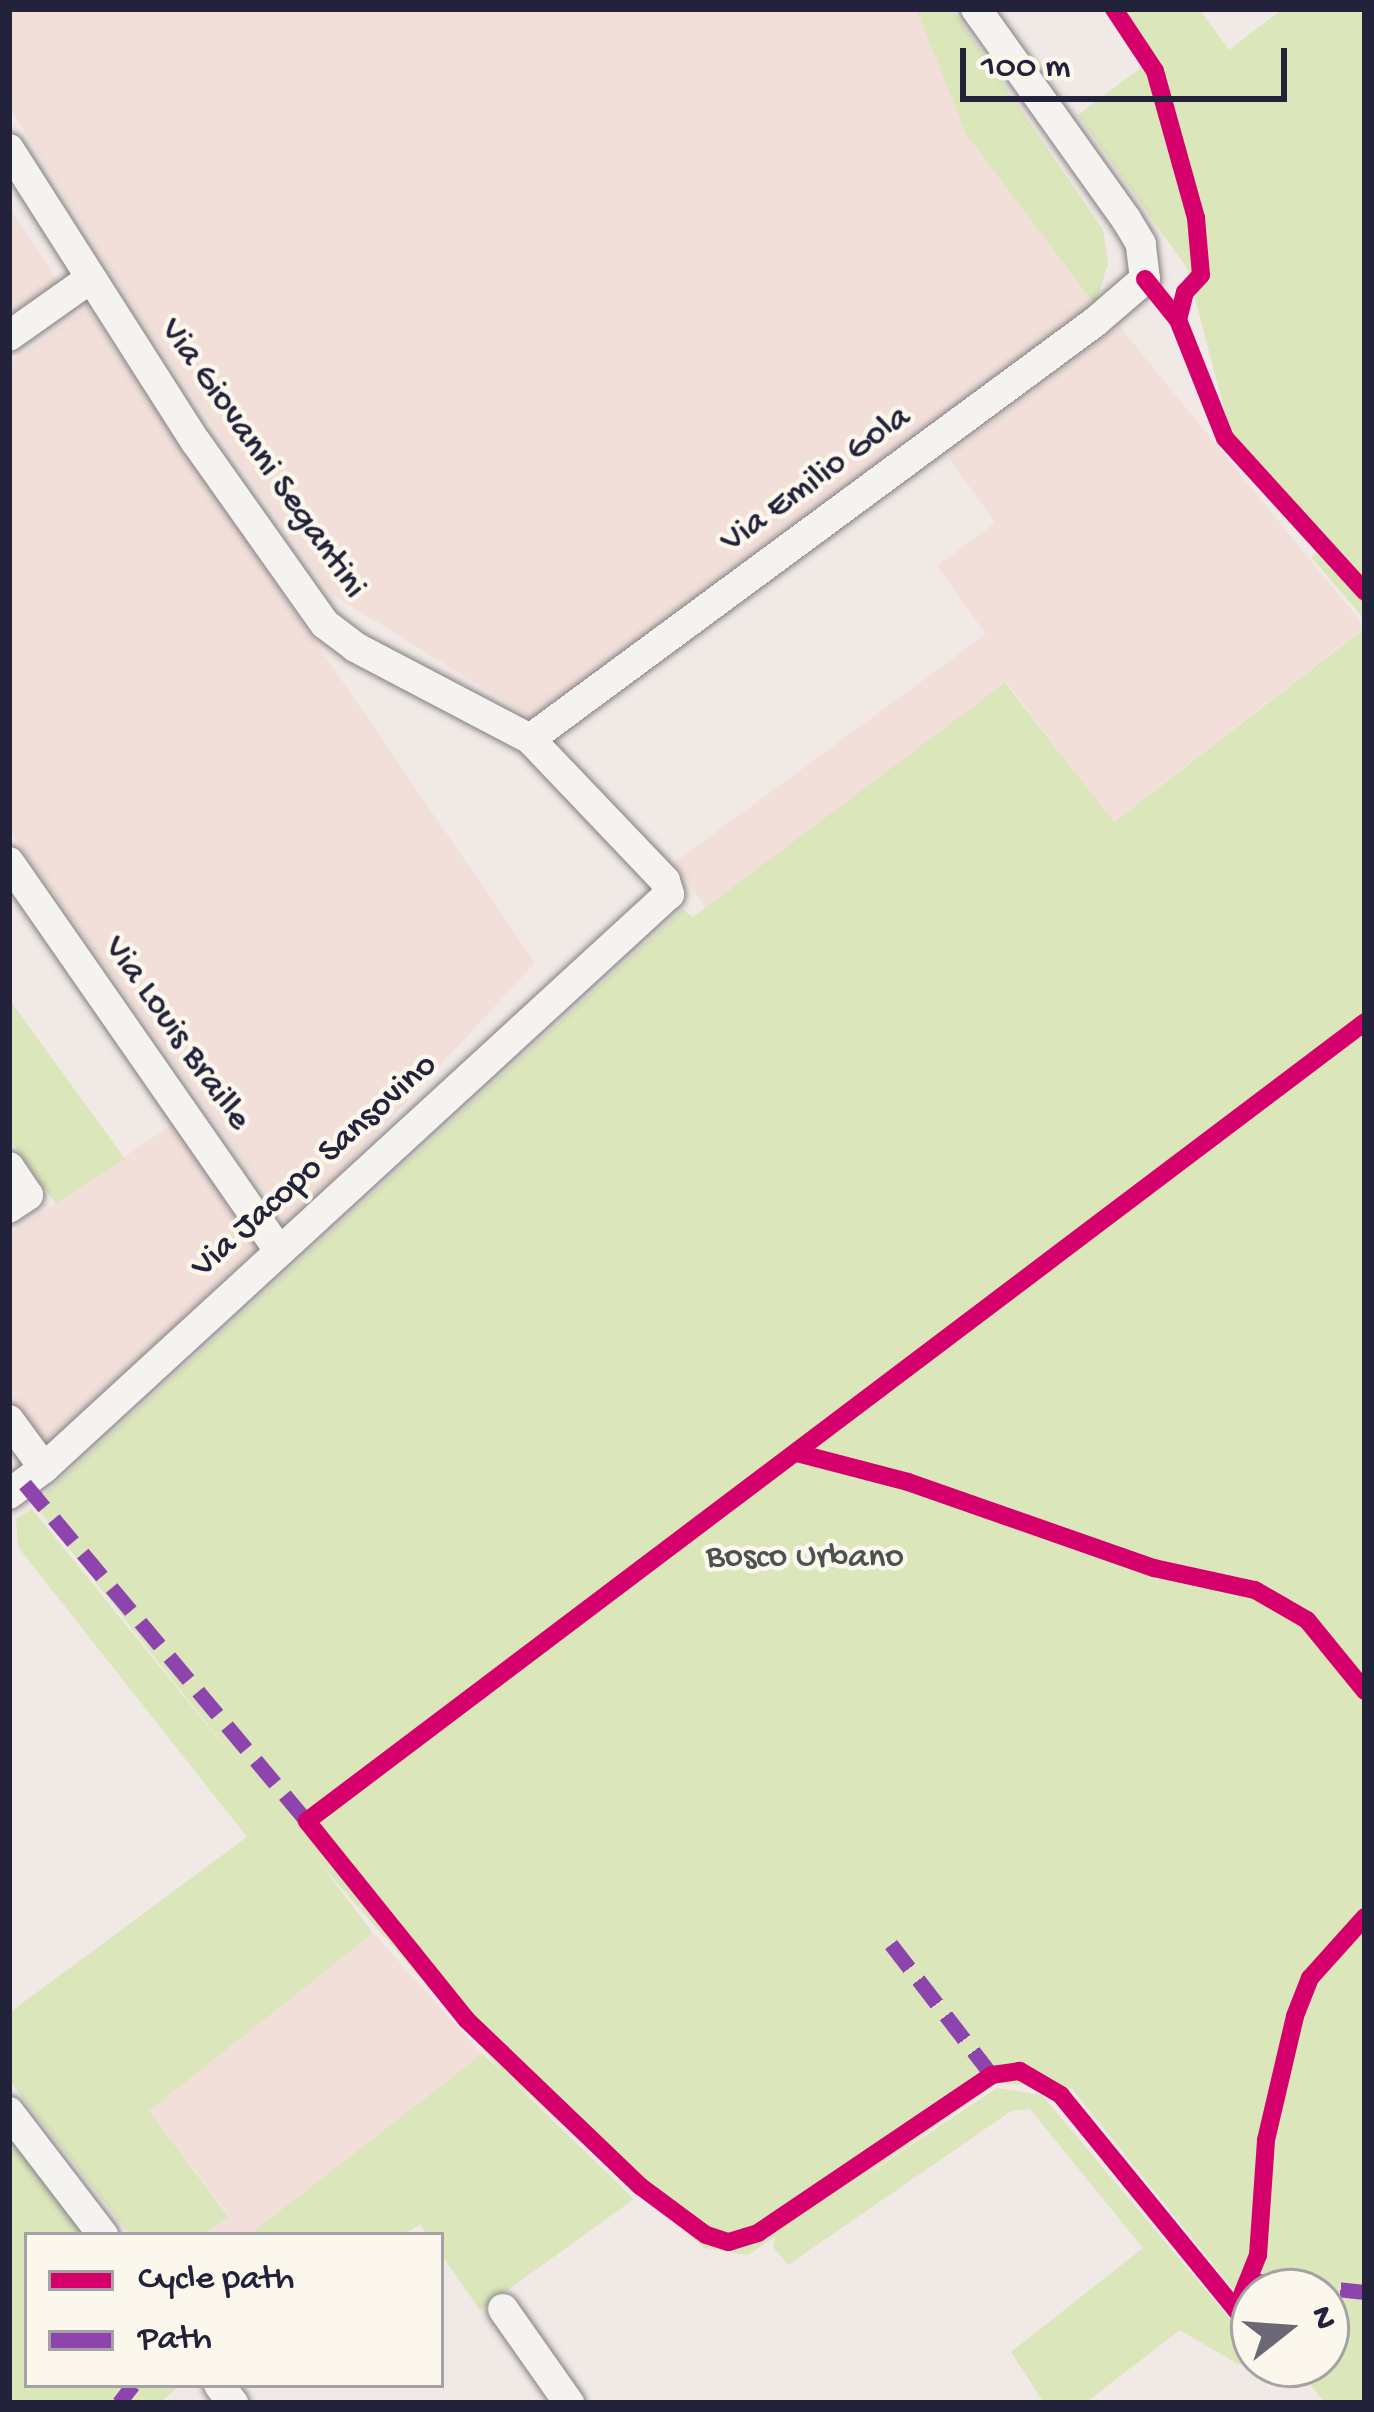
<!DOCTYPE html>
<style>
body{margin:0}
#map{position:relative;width:1374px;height:2412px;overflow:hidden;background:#f1e9e5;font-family:"Gochi Hand",sans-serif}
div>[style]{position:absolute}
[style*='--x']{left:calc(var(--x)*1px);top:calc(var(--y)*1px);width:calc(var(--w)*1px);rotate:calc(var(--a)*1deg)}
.built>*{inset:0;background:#f2dfd9}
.green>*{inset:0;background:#dbe6bb}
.roads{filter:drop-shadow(0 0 3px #848083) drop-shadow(0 0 3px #848083)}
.minor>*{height:30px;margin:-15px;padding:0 15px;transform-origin:15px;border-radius:15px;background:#f5f3ef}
.quiet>*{height:15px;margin-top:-7.5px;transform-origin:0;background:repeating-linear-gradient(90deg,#8e44ad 0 30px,transparent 0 45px)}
.cycleway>*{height:18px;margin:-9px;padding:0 9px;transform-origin:9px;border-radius:9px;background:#d6006c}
span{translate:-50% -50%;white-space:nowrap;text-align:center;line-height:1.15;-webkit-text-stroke:9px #fbf7ec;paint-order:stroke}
.street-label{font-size:36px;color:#22223b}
.park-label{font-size:36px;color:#4c5252}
.frame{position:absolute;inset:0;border:12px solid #22223b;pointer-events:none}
.legend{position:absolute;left:24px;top:2232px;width:420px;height:156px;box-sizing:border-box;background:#fbf7ec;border:3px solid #a4a2a5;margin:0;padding:15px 21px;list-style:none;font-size:36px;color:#22223b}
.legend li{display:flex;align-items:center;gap:24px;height:60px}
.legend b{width:60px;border:3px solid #a4a2a5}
.north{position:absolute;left:1230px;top:2268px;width:120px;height:120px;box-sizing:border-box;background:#fbf7ec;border:3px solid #a4a2a5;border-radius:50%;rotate:73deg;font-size:33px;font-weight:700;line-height:48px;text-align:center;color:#22223b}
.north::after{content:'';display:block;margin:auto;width:42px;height:54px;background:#6a6876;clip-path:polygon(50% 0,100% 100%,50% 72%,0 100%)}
.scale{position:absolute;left:960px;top:48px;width:327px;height:54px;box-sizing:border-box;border:6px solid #22223b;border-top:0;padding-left:15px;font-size:36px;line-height:42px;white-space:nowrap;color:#22223b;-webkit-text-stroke:9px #fbf7ec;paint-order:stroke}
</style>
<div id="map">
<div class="built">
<div style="clip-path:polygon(9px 9px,916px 9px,966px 134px,1095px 305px,535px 720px,330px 593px,168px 361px,9px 106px)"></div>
<div style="clip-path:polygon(9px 207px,59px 283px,9px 317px)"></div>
<div style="clip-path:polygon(87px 308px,535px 963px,290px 1227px,9px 830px,9px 364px)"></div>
<div style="clip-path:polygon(1120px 327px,1365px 627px,1113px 822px,1007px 683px,706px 907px,674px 863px,986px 634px,937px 566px,995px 523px,948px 456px)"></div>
<div style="clip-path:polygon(176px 1122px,260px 1245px,53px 1440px,38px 1440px,9px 1399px,9px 1235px)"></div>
<div style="clip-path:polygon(373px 1933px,482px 2054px,249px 2235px,203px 2235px,229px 2215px,149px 2111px)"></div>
</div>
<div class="green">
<div style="clip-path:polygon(916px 9px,952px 9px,1103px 230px,1108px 264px,1095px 305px,966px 134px)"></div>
<div style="clip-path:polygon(1122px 9px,1199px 9px,1229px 50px,1283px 9px,1365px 9px,1365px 620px,1311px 557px,1325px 545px,1231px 435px,1187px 268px,1078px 115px,1154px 58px)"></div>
<div style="clip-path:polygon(1365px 628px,1365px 2403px,1325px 2403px,1294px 2364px,1326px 2364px,1326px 2292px,1254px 2292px,1254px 2315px,1072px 2089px,998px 2083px,841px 2192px,997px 2088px,1042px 2095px,1254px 2348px,1254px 2364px,1267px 2364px,1276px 2376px,1236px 2363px,1180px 2330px,1085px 2403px,1044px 2403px,1011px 2352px,1143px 2248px,1030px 2109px,1011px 2111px,788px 2265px,773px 2247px,776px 2236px,748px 2255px,704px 2248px,503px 2072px,634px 2199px,480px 2310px,441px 2254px,441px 2235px,427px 2235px,420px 2224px,403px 2235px,249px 2235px,482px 2054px,502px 2071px,318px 1861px,373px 1933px,149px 2111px,228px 2216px,203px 2235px,130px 2235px,9px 2080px,9px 2013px,247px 1837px,18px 1547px,16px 1519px,32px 1509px,245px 1772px,34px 1504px,683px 909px,693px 917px,1005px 683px,1114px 822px)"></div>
<div style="clip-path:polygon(9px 999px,125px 1159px,56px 1204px,9px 1138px)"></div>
<div style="clip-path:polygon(9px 2138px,84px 2235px,27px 2235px,27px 2385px,180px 2385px,160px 2403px,9px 2403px)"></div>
</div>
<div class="roads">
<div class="minor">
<div style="--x:9;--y:149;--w:348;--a:57.5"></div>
<div style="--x:196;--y:442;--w:223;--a:54.7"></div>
<div style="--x:325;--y:624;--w:38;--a:37"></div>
<div style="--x:355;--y:647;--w:198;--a:27.7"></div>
<div style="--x:530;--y:739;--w:196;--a:46.4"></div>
<div style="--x:665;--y:881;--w:14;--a:73"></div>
<div style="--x:669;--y:894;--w:849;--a:137.44"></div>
<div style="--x:44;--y:1468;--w:44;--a:143.4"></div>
<div style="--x:9;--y:336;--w:100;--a:-35.3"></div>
<div style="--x:530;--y:739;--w:702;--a:-36.43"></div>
<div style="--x:1095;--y:322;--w:66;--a:-40.7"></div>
<div style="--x:1145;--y:279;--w:35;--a:-97"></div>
<div style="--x:1141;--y:244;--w:29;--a:-121"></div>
<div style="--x:1126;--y:219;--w:258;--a:-125.5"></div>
<div style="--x:9;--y:862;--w:474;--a:55.2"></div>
<div style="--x:9;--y:1167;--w:34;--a:56"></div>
<div style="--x:28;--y:1195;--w:23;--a:146"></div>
<div style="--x:9;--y:1420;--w:59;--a:53.9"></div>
<div style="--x:9;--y:2112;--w:155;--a:52.6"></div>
<div style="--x:503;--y:2309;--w:115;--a:54.9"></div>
<div style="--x:219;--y:2385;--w:23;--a:52"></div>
</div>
</div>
<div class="quiet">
<div style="--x:25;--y:1484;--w:439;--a:50.1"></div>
<div style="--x:891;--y:1944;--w:165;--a:52.4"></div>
<div style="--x:1251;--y:2280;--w:115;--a:6"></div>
<div style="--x:119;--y:2403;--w:23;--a:-52"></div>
</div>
<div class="cycleway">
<div style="--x:1114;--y:9;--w:74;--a:56.5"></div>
<div style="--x:1155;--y:71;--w:153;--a:74.4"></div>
<div style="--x:1196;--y:218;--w:57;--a:85"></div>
<div style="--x:1201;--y:275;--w:23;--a:133"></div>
<div style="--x:1185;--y:292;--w:29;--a:104"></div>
<div style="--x:1145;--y:279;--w:53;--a:51.2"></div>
<div style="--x:1178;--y:320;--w:127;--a:68.3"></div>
<div style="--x:1225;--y:438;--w:208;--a:47.7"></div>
<div style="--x:797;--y:1453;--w:115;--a:14.6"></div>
<div style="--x:908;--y:1482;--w:261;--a:19.3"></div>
<div style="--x:1154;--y:1568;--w:103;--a:12.3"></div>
<div style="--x:1255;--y:1590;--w:60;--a:30"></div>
<div style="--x:1307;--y:1620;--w:92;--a:50.8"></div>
<div style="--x:1236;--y:2310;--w:59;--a:-68.2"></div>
<div style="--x:1258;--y:2255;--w:115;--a:-86"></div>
<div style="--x:1266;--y:2140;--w:127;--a:-76.8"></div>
<div style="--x:1295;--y:2016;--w:41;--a:-68.5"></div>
<div style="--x:1310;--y:1978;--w:82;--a:-48"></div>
<div style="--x:1254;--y:2332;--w:306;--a:-129.2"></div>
<div style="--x:1061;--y:2095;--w:48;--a:-149.7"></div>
<div style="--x:1020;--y:2071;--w:28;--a:172"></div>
<div style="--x:992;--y:2075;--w:282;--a:146"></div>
<div style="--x:758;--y:2233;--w:31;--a:163"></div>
<div style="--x:728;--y:2242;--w:23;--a:-162"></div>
<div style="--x:706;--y:2235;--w:82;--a:-143.4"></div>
<div style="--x:640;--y:2186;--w:241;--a:-136.2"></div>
<div style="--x:466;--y:2019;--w:254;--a:-128.8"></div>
<div style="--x:307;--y:1821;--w:1326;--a:-37.06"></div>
</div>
<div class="street-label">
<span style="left:262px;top:459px;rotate:55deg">Via Giovanni Segantini</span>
<span style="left:816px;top:480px;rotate:-36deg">Via Emilio Gola</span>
<span style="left:176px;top:1034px;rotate:55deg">Via Louis Braille</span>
<span style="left:315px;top:1167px;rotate:-42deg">Via Jacopo Sansovino</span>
</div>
<div class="park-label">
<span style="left:805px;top:1559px">Bosco Urbano</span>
</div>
<div class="frame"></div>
<ul class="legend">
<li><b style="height:15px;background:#d6006c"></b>Cycle path</li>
<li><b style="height:15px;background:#8e44ad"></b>Path</li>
</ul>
<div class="north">N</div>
<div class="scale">100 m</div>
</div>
